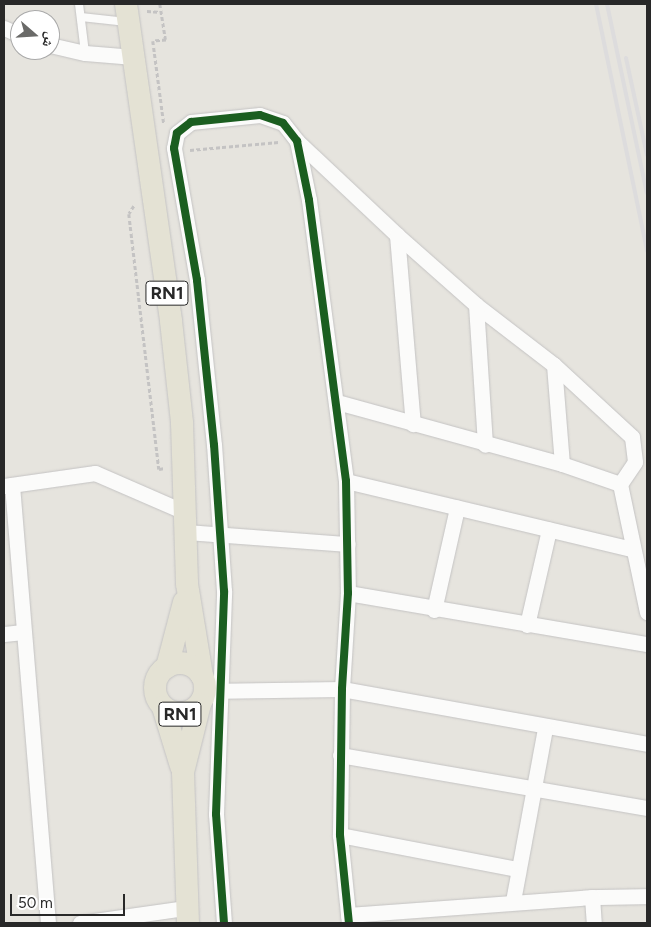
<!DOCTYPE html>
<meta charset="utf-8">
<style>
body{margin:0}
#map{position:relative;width:651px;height:927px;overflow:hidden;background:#e6e4de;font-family:Figtree,"Noto Naskh Arabic",sans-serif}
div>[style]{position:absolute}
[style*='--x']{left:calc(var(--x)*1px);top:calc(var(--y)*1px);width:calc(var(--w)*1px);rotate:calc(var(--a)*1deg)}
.path>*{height:2.5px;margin-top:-1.25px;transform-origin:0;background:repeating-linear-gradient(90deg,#c4c3c3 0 4px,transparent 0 6.5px)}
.roads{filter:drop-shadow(0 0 1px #c4c3c3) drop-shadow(0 0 1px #c4c3c3)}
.lane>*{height:8px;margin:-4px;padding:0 4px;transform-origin:4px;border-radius:4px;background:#fbfbfa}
.street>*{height:15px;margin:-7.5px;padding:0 7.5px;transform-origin:7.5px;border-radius:7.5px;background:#fbfbfa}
.primary>*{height:22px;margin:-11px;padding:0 11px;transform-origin:11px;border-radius:11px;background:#e4e2d4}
.primary>.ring{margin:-11px;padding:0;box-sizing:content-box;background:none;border:22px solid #e4e2d4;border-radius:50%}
.rail>*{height:4px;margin:-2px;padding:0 2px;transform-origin:2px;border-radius:2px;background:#dddcdd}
.cycleway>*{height:8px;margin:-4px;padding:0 4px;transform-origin:4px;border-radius:4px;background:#1b5e20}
span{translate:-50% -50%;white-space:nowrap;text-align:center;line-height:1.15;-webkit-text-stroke:4px #fff;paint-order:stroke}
.shield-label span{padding:1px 4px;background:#fff;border:1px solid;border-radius:4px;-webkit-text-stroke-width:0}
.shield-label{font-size:18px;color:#282828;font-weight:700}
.frame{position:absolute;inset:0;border:5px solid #282828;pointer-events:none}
.north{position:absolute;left:10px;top:10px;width:50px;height:50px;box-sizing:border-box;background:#fff;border:1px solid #a9a9a9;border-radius:50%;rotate:109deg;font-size:14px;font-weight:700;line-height:20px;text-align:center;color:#282828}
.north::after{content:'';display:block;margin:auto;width:18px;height:22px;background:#6a6a68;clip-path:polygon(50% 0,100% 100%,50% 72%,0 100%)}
.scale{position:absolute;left:10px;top:894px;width:115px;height:22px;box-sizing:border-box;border:2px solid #282828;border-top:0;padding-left:6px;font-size:15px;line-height:18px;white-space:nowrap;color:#282828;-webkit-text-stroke:4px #fff;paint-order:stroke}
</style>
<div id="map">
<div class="path">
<div style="--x:160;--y:4;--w:36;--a:81"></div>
<div style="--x:166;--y:40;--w:13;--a:176"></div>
<div style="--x:153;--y:41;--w:84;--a:82.5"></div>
<div style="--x:147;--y:11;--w:14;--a:4"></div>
<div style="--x:190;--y:150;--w:89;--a:-5.1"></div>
<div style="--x:134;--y:206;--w:9;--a:122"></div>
<div style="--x:129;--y:214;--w:257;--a:83.3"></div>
<div style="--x:159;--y:469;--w:6;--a:-9"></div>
</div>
<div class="roads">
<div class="lane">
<div style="--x:79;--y:4;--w:49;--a:83"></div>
<div style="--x:81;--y:17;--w:46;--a:6.2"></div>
</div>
<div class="street">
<div style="--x:4;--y:28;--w:17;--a:24"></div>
<div style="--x:50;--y:45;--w:36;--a:13"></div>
<div style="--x:85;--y:53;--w:49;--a:4.7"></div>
<div style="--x:297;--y:141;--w:137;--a:43.2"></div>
<div style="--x:397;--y:235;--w:106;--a:41.5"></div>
<div style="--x:476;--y:305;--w:98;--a:37.6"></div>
<div style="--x:554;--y:365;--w:106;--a:42.7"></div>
<div style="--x:632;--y:437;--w:25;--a:83"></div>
<div style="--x:635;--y:462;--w:27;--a:124"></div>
<div style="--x:620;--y:484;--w:131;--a:78.1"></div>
<div style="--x:397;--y:235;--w:190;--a:85.2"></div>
<div style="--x:476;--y:305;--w:140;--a:86.3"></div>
<div style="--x:554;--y:365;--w:99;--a:85.4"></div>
<div style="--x:337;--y:402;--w:233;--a:15.4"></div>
<div style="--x:562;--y:464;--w:61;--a:19"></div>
<div style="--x:346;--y:481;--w:294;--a:13.4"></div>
<div style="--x:12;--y:485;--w:439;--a:85.3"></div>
<div style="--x:4;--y:486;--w:92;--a:-8.1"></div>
<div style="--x:95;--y:473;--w:100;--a:23.5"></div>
<div style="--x:187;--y:532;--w:161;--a:4.3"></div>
<div style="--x:348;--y:593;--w:303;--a:9.7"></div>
<div style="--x:434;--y:610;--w:105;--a:-77.3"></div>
<div style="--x:527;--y:625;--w:98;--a:-77"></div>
<div style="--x:4;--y:634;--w:19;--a:-6"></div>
<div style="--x:205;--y:691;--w:137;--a:-0.8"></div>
<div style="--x:342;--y:689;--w:310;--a:10.2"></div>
<div style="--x:340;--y:755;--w:312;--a:9.8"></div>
<div style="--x:340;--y:835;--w:180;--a:10.9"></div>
<div style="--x:592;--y:897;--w:55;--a:-1"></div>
<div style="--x:513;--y:901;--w:176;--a:-79.5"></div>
<div style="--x:348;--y:915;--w:245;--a:-4.2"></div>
<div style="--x:592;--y:897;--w:26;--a:86"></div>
<div style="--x:80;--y:923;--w:107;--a:-8.1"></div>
<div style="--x:224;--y:923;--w:109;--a:-94.2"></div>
<div style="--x:216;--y:814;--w:223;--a:-87.9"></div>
<div style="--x:224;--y:591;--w:146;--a:-93.9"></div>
<div style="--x:214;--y:445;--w:166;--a:-95.9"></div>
<div style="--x:197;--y:280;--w:134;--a:-99.9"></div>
<div style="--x:174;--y:148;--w:15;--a:-79"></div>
<div style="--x:177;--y:133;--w:18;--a:-38"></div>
<div style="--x:191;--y:122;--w:69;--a:-5.8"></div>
<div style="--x:260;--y:115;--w:24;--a:19"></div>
<div style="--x:283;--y:123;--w:23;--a:52"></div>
<div style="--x:297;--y:141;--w:60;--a:78.5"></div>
<div style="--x:309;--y:200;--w:283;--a:82.5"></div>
<div style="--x:346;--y:481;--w:112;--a:89"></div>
<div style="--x:348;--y:593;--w:96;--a:93.6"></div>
<div style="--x:342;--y:689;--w:146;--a:90.8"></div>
<div style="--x:340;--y:835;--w:88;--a:84.2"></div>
</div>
<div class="primary">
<div style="--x:126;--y:4;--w:320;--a:81.9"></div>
<div style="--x:171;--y:321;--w:103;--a:83.8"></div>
<div style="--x:182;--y:423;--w:161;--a:88.2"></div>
<div style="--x:187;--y:584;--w:93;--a:80.7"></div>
<div class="ring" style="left:155px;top:663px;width:28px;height:28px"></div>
<div style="--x:167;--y:667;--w:67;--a:-75.3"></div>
<div style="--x:163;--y:707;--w:62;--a:73"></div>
<div style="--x:188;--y:923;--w:151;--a:-91.9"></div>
<div style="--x:183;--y:772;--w:70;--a:-76"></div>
</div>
</div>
<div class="rail">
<div style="--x:596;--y:4;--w:252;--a:78.3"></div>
<div style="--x:607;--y:4;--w:193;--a:78.1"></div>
<div style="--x:626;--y:58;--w:99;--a:77.8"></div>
</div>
<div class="cycleway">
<div style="--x:224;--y:923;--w:109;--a:-94.2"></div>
<div style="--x:216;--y:814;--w:223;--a:-87.9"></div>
<div style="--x:224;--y:591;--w:146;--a:-93.9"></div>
<div style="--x:214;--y:445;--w:166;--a:-95.9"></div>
<div style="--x:197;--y:280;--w:134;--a:-99.9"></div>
<div style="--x:174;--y:148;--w:15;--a:-79"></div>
<div style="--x:177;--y:133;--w:18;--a:-38"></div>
<div style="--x:191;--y:122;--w:69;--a:-5.8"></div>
<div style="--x:260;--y:115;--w:24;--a:19"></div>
<div style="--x:283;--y:123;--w:23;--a:52"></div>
<div style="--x:297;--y:141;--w:60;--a:78.5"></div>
<div style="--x:309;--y:200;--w:283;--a:82.5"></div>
<div style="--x:346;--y:481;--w:112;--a:89"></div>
<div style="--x:348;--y:593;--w:96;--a:93.6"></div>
<div style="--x:342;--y:689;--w:146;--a:90.8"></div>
<div style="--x:340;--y:835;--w:88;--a:84.2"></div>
</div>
<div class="shield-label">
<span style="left:167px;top:293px">RN1</span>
<span style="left:180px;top:714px">RN1</span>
</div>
<div class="frame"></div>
<div class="north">ش</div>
<div class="scale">50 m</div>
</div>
